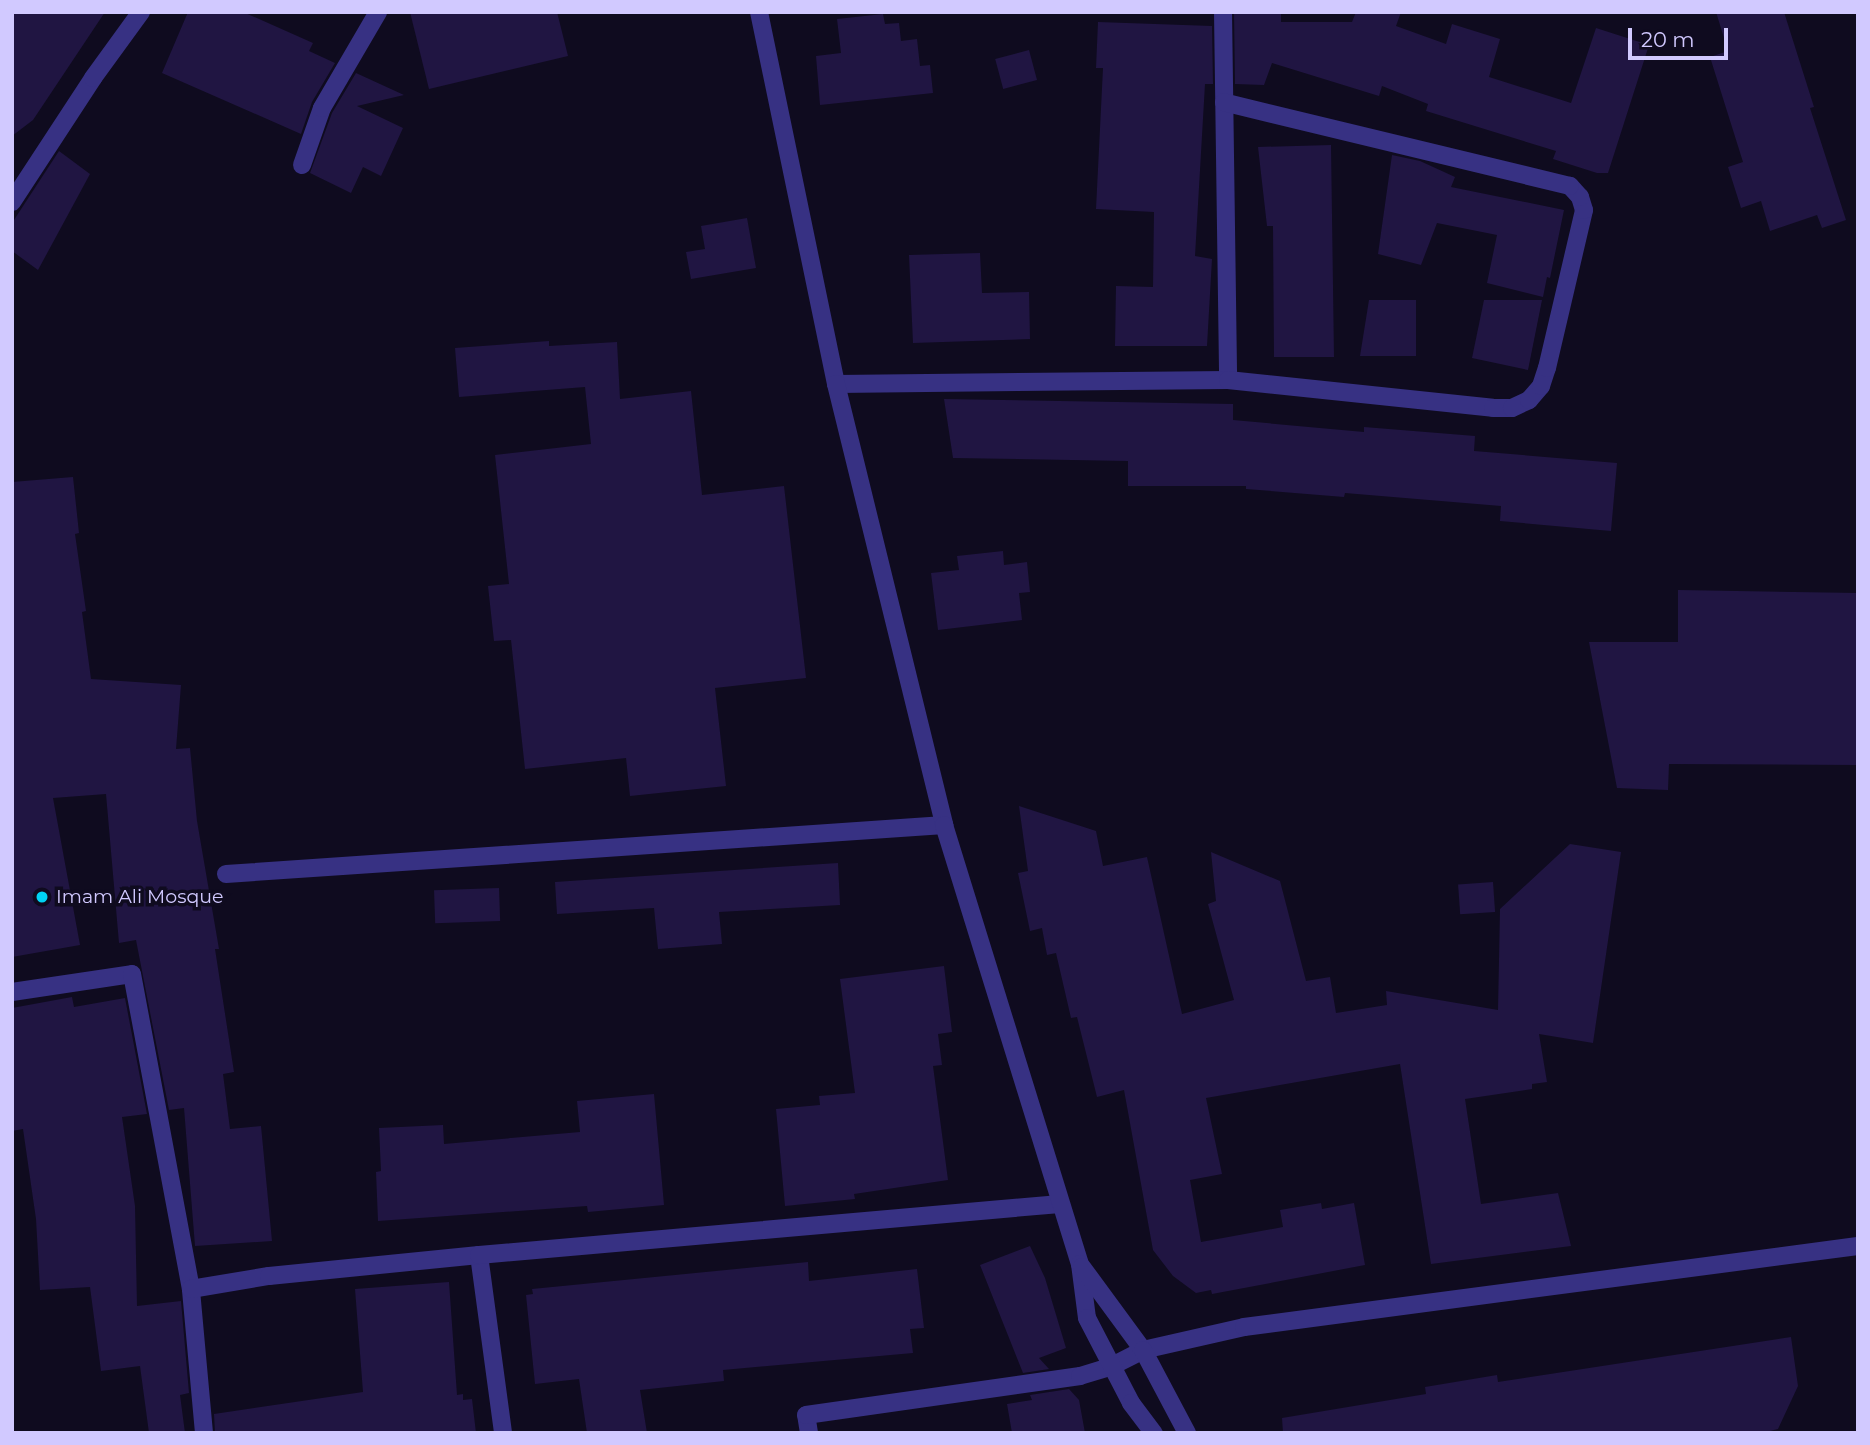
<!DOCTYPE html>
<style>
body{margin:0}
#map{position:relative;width:1870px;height:1445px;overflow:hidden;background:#0f0b1f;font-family:Montserrat,sans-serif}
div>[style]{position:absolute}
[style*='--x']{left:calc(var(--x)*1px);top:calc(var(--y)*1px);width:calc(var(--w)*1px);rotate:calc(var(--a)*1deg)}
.building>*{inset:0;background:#201542;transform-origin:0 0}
.minor>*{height:18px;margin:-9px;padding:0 9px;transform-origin:9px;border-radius:9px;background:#373183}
.tertiary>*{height:18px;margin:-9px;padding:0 9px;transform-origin:9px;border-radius:9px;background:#373183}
.dots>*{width:19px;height:19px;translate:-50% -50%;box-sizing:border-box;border:4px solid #0f0b1f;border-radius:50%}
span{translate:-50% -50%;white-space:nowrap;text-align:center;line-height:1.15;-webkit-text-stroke:7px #0f0b1f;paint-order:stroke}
.poi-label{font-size:19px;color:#d1c9ff}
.left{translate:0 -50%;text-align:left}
.frame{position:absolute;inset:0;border:14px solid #d1c9ff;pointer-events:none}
.scale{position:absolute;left:1628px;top:28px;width:100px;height:32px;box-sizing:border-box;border:4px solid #d1c9ff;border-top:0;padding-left:9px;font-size:21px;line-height:24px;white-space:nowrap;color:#d1c9ff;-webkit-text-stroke:5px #0f0b1f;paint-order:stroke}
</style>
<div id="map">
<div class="building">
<div style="clip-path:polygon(12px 12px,105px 12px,33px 120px,12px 136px)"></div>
<div style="clip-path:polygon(188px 12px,243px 12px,313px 43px,309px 51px,335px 63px,312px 102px,301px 134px,162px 73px)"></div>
<div style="clip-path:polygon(410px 12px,557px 12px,568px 56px,429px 89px)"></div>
<div style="clip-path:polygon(1234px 12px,1281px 12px,1281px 22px,1352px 22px,1356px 12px,1401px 12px,1396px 26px,1446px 44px,1452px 24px,1500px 39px,1489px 77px,1571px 103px,1596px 28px,1649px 45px,1608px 173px,1597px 173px,1553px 159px,1556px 151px,1426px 111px,1428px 104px,1382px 86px,1379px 96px,1272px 63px,1264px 85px,1235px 84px)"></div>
<div style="clip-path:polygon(1716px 12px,1784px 12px,1814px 107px,1810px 108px,1846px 220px,1822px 228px,1817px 215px,1770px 231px,1761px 201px,1741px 208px,1728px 167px,1743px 162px,1710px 57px,1728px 51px)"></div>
<div style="clip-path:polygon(883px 14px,885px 24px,899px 23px,901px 41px,917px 39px,920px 66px,930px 65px,933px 93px,820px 105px,816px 56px,841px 53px,837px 19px)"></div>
<div style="clip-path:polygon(1098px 22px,1212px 26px,1213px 84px,1205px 84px,1195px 256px,1212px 259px,1207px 346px,1115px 346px,1116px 286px,1153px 287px,1154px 212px,1096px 209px,1103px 68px,1096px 68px)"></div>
<div style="left:1029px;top:50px;width:31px;height:35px;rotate:75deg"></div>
<div style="clip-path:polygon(356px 73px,404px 95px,357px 106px,403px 128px,381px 176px,363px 167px,351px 193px,310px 173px,332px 113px)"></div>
<div style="clip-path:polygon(1331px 145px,1334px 357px,1274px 357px,1273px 226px,1267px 226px,1258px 147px)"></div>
<div style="clip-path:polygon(59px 151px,90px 174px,38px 270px,12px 251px,12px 223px)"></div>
<div style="clip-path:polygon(1392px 155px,1420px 161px,1455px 177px,1451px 187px,1564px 210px,1550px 278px,1547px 277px,1543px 297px,1487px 283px,1497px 235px,1437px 223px,1421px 265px,1378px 254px)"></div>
<div style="clip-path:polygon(747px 218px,756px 268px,691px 279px,686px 252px,705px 249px,701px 226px)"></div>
<div style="clip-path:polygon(980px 253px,982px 293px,1029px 292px,1030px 339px,913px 343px,909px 255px)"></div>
<div style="clip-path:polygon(1369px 300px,1416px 300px,1416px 356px,1360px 356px)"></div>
<div style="clip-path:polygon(1484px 300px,1542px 300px,1528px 370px,1472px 358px)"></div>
<div style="clip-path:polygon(549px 341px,549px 346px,617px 342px,620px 399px,691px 391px,702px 495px,784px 486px,806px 678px,715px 688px,726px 786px,630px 796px,626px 758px,525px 769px,511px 640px,494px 641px,488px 586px,509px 584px,495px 455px,591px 444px,585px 387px,459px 397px,455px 348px)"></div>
<div style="clip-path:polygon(944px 399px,1233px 404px,1233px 420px,1364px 432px,1364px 427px,1475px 436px,1474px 451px,1617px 463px,1611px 531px,1500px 521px,1501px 506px,1345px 493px,1344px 497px,1246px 489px,1246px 486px,1128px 486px,1128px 461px,953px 458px)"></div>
<div style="clip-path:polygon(73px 477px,79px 533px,75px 534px,86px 611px,82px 612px,91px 679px,181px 685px,176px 749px,190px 748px,197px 821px,219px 949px,215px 949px,234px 1072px,223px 1074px,230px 1129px,261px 1126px,272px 1241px,195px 1246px,184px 1108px,169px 1110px,136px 940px,119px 943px,106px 794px,53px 798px,80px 945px,12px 957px,12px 482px)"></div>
<div style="clip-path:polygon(1003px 551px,1004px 565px,1027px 562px,1030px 592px,1019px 593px,1022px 620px,938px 630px,931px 573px,959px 570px,957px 556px)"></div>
<div style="clip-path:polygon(1678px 590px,1858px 593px,1858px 765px,1669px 764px,1668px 790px,1617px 788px,1589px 642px,1678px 642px)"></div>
<div style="clip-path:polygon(1019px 806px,1096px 831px,1103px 866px,1147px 857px,1182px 1014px,1234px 1000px,1208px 904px,1216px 901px,1211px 852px,1280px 881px,1306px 981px,1330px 977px,1336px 1013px,1387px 1005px,1386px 991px,1498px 1010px,1500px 909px,1570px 844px,1621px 852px,1593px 1043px,1539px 1034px,1547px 1082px,1532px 1084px,1532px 1089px,1465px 1099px,1481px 1204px,1558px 1193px,1571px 1246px,1431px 1264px,1400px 1064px,1206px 1098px,1222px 1174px,1190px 1180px,1201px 1242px,1283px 1227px,1280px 1210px,1321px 1203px,1322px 1209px,1354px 1203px,1365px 1265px,1212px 1294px,1211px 1290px,1196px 1293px,1173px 1276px,1153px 1250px,1124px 1090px,1097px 1097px,1077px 1017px,1071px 1018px,1056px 953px,1047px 955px,1042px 928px,1030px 931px,1018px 873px,1028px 871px)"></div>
<div style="clip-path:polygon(838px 863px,840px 905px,719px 912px,722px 944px,658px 949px,654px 908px,557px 914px,555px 882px)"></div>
<div style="left:1493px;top:882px;width:30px;height:35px;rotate:86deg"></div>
<div style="left:499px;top:888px;width:33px;height:65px;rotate:88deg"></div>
<div style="clip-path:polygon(944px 966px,952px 1032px,938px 1034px,942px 1065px,933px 1066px,948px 1180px,854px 1194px,855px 1199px,785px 1206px,776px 1109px,820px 1105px,819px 1096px,855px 1093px,840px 979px)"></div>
<div style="clip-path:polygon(72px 997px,74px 1007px,125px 998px,147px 1114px,122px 1117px,135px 1206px,137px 1306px,181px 1301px,189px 1393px,180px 1395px,185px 1433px,149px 1433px,140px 1366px,101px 1371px,90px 1287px,40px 1290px,36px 1219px,23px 1129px,12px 1131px,12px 1008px)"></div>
<div style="clip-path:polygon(654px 1094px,664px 1205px,588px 1212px,587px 1206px,378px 1221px,376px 1172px,381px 1171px,379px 1128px,443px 1125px,444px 1144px,580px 1132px,577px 1101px)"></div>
<div style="clip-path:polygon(1030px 1246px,1045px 1278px,1066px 1348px,1039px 1358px,1049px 1369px,1023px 1373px,980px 1265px)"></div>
<div style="clip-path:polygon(808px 1262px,809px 1281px,917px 1269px,924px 1328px,910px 1329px,913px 1353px,723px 1370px,724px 1381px,640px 1390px,647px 1433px,587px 1433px,579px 1379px,535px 1384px,526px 1295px,533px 1294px,532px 1289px)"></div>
<div style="clip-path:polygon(449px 1282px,457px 1395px,463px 1394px,463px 1400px,472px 1399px,476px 1433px,215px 1433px,214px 1414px,363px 1392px,355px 1289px)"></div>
<div style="clip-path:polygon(1791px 1337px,1798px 1386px,1778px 1429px,1762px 1433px,1283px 1433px,1282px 1418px,1426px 1394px,1425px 1387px,1497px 1375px,1498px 1382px)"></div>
<div style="clip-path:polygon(1069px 1389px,1079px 1400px,1085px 1433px,1012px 1433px,1007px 1404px,1032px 1400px,1030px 1395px)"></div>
</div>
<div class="minor">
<div style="--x:1223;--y:12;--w:368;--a:89.2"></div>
<div style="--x:302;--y:165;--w:60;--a:-70.7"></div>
<div style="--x:322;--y:108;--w:111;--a:-59.7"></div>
<div style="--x:12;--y:202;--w:148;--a:-56.8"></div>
<div style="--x:93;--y:78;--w:82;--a:-54"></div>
<div style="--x:836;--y:384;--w:392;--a:-0.6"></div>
<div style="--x:1228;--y:380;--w:266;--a:6"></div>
<div style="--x:1493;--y:408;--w:19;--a:0"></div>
<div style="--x:1512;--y:408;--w:19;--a:-25"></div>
<div style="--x:1529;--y:400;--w:18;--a:-49"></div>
<div style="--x:1541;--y:386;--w:19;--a:-72"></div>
<div style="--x:1547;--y:368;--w:162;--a:-76.8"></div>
<div style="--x:1584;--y:210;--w:14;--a:-107"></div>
<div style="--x:1580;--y:197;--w:15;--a:-132"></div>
<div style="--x:1570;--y:186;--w:356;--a:-166.4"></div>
<div style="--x:226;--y:874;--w:720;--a:-3.9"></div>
<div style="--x:12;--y:992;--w:121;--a:-8.5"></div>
<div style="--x:132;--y:974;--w:320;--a:79.4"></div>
<div style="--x:479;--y:1255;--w:180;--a:82.3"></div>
<div style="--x:204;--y:1433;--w:145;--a:-95.2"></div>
<div style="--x:191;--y:1289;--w:79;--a:-9.5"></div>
<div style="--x:269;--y:1276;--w:211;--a:-5.7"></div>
<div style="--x:479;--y:1255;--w:583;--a:-5.02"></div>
<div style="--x:809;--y:1433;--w:18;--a:-99"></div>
<div style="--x:806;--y:1415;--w:277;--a:-8.1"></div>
<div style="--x:1080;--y:1376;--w:34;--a:-17"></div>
<div style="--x:1112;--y:1366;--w:35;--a:-27"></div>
<div style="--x:1143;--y:1350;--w:104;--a:-12.8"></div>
<div style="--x:1244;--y:1327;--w:619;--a:-7.52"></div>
</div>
<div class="tertiary">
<div style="--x:759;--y:12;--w:380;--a:78.3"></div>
<div style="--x:836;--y:384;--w:454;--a:76.2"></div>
<div style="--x:944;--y:825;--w:460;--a:72.8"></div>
<div style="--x:1080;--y:1264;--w:54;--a:82.6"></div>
<div style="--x:1087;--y:1318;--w:96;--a:62.6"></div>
<div style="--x:1131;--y:1403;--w:38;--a:53"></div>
<div style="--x:1082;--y:1267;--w:103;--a:53.7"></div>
<div style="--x:1143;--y:1350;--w:94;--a:62.1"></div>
</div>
<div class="dots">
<div style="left:42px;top:897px;background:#00d3f4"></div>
</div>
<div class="poi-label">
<span class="left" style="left:56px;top:897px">Imam Ali Mosque</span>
</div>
<div class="frame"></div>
<div class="scale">20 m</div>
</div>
